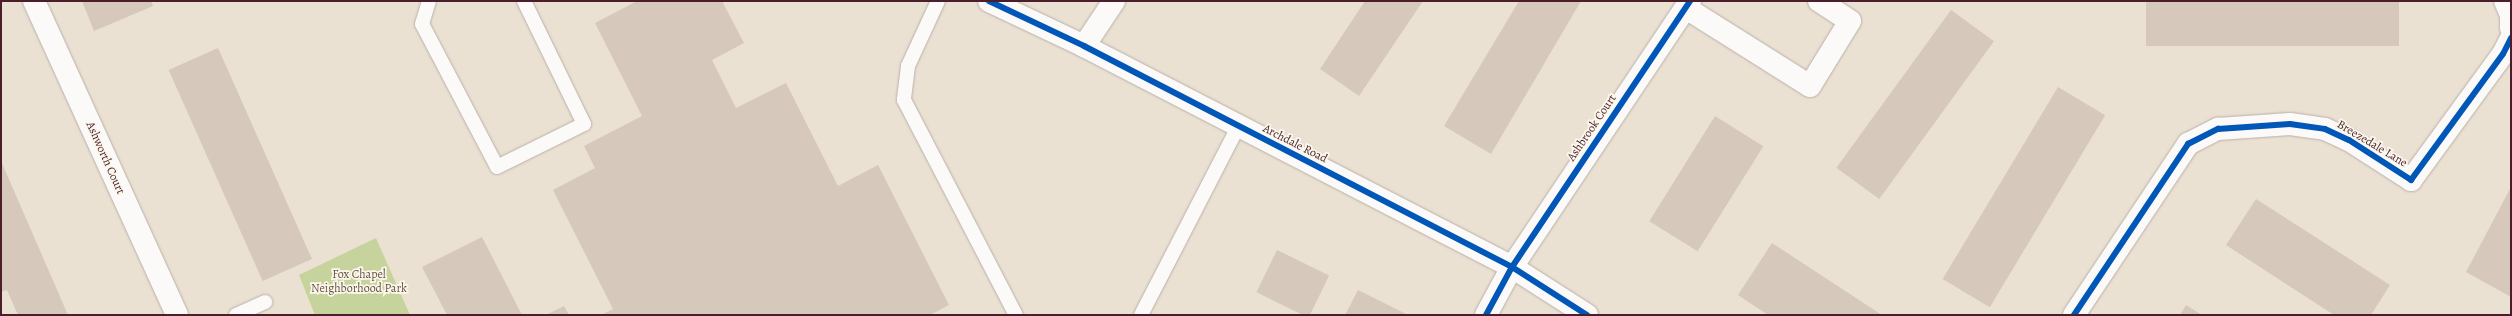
<!DOCTYPE html>
<style>
body{margin:0}
#map{position:relative;width:2512px;height:316px;overflow:hidden;background:#eae1d3;font-family:Alegreya,serif}
div>[style]{position:absolute}
[style*='--x']{left:calc(var(--x)*1px);top:calc(var(--y)*1px);width:calc(var(--w)*1px);rotate:calc(var(--a)*1deg)}
.green>*{inset:0;background:#c6d39d}
.building>*{inset:0;background:#d6c8bb;transform-origin:0 0}
.roads{filter:drop-shadow(0 0 1px #bab0a9) drop-shadow(0 0 1px #bab0a9)}
.service>*{height:14px;margin:-7px;padding:0 7px;transform-origin:7px;border-radius:7px;background:#fcfaf8}
.minor>*{height:22px;margin:-11px;padding:0 11px;transform-origin:11px;border-radius:11px;background:#fcfaf8}
.cycleway>*{height:6px;margin:-3px;padding:0 3px;transform-origin:3px;border-radius:3px;background:#0057b8}
span{translate:-50% -50%;white-space:nowrap;text-align:center;line-height:1.15;-webkit-text-stroke:3.5px #fbf7ec;paint-order:stroke}
.street-label{font-size:12px;color:#4a1f2b}
.park-label{font-size:12px;color:#665240}
.frame{position:absolute;inset:0;border:2px solid #4a1f2b;pointer-events:none}
</style>
<div id="map">
<div class="green">
<div style="clip-path:polygon(376px 238px,410px 315px,315px 315px,299px 275px)"></div>
</div>
<div class="building">
<div style="clip-path:polygon(82px 1px,151px 1px,153px 6px,94px 31px)"></div>
<div style="clip-path:polygon(637px 1px,722px 1px,744px 43px,712px 60px,736px 108px,786px 83px,838px 186px,878px 165px,949px 305px,930px 315px,601px 315px,613px 309px,553px 190px,595px 168px,584px 146px,642px 116px,595px 23px)"></div>
<div style="clip-path:polygon(1365px 1px,1423px 1px,1359px 96px,1320px 69px)"></div>
<div style="clip-path:polygon(1519px 1px,1581px 1px,1491px 154px,1444px 126px)"></div>
<div style="left:2146px;top:1px;width:253px;height:45px"></div>
<div style="left:1951px;top:10px;width:53px;height:195px;rotate:36deg"></div>
<div style="left:218px;top:48px;width:231px;height:54px;rotate:66deg"></div>
<div style="left:2058px;top:87px;width:55px;height:224px;rotate:31deg"></div>
<div style="left:1715px;top:116px;width:57px;height:124px;rotate:32deg"></div>
<div style="clip-path:polygon(1px 161px,68px 315px,18px 315px,7px 290px,1px 292px)"></div>
<div style="clip-path:polygon(2511px 187px,2511px 297px,2466px 272px)"></div>
<div style="clip-path:polygon(2256px 199px,2390px 285px,2371px 315px,2334px 315px,2226px 245px)"></div>
<div style="clip-path:polygon(482px 237px,522px 315px,447px 315px,422px 267px)"></div>
<div style="clip-path:polygon(1772px 243px,1882px 315px,1768px 315px,1738px 295px)"></div>
<div style="left:1277px;top:250px;width:58px;height:47px;rotate:26deg"></div>
<div style="clip-path:polygon(1358px 290px,1408px 315px,1345px 315px)"></div>
<div style="clip-path:polygon(2186px 305px,2202px 315px,2180px 315px)"></div>
<div style="clip-path:polygon(564px 306px,569px 315px,546px 315px)"></div>
</div>
<div class="roads">
<div class="service">
<div style="--x:429;--y:1;--w:24;--a:107"></div>
<div style="--x:422;--y:24;--w:161;--a:62.3"></div>
<div style="--x:497;--y:167;--w:97;--a:-26.3"></div>
<div style="--x:584;--y:124;--w:137;--a:-116"></div>
<div style="--x:938;--y:1;--w:72;--a:114.8"></div>
<div style="--x:908;--y:66;--w:34;--a:97"></div>
<div style="--x:904;--y:100;--w:242;--a:62.5"></div>
<div style="--x:236;--y:315;--w:32;--a:-24"></div>
<div style="--x:1141;--y:315;--w:212;--a:-62.7"></div>
</div>
<div class="minor">
<div style="--x:34;--y:1;--w:345;--a:65.5"></div>
<div style="--x:989;--y:1;--w:105;--a:25.3"></div>
<div style="--x:1084;--y:46;--w:482;--a:27.3"></div>
<div style="--x:1512;--y:267;--w:89;--a:32.6"></div>
<div style="--x:2505;--y:1;--w:15;--a:67"></div>
<div style="--x:2511;--y:15;--w:13;--a:90"></div>
<div style="--x:1686;--y:8;--w:146;--a:32.2"></div>
<div style="--x:1810;--y:86;--w:76;--a:-58.4"></div>
<div style="--x:1850;--y:21;--w:37;--a:-147"></div>
<div style="--x:1084;--y:46;--w:54;--a:-56.3"></div>
<div style="--x:1486;--y:315;--w:55;--a:-61.6"></div>
<div style="--x:1512;--y:267;--w:320;--a:-56.2"></div>
<div style="--x:2074;--y:315;--w:206;--a:-56.3"></div>
<div style="--x:2188;--y:144;--w:34;--a:-27"></div>
<div style="--x:2218;--y:129;--w:72;--a:-4"></div>
<div style="--x:2290;--y:124;--w:35;--a:8"></div>
<div style="--x:2325;--y:129;--w:26;--a:25"></div>
<div style="--x:2349;--y:140;--w:74;--a:32.8"></div>
<div style="--x:2411;--y:180;--w:156;--a:-53.9"></div>
<div style="--x:2503;--y:54;--w:18;--a:-63"></div>
</div>
</div>
<div class="cycleway">
<div style="--x:989;--y:1;--w:105;--a:25.3"></div>
<div style="--x:1084;--y:46;--w:482;--a:27.3"></div>
<div style="--x:1512;--y:267;--w:89;--a:32.6"></div>
<div style="--x:1486;--y:315;--w:55;--a:-61.6"></div>
<div style="--x:1512;--y:267;--w:320;--a:-56.2"></div>
<div style="--x:2074;--y:315;--w:206;--a:-56.3"></div>
<div style="--x:2188;--y:144;--w:34;--a:-27"></div>
<div style="--x:2218;--y:129;--w:72;--a:-4"></div>
<div style="--x:2290;--y:124;--w:35;--a:8"></div>
<div style="--x:2325;--y:129;--w:26;--a:25"></div>
<div style="--x:2349;--y:140;--w:74;--a:32.8"></div>
<div style="--x:2411;--y:180;--w:156;--a:-53.9"></div>
<div style="--x:2503;--y:54;--w:18;--a:-63"></div>
</div>
<div class="street-label">
<span style="left:1592px;top:128px;rotate:-56deg">Ashbrook Court</span>
<span style="left:1295px;top:144px;rotate:27deg">Archdale Road</span>
<span style="left:2372px;top:144px;rotate:31deg">Breezedale Lane</span>
<span style="left:105px;top:158px;rotate:66deg">Ashworth Court</span>
</div>
<div class="park-label">
<span style="left:359px;top:282px">Fox Chapel<br>Neighborhood Park</span>
</div>
<div class="frame"></div>
</div>
